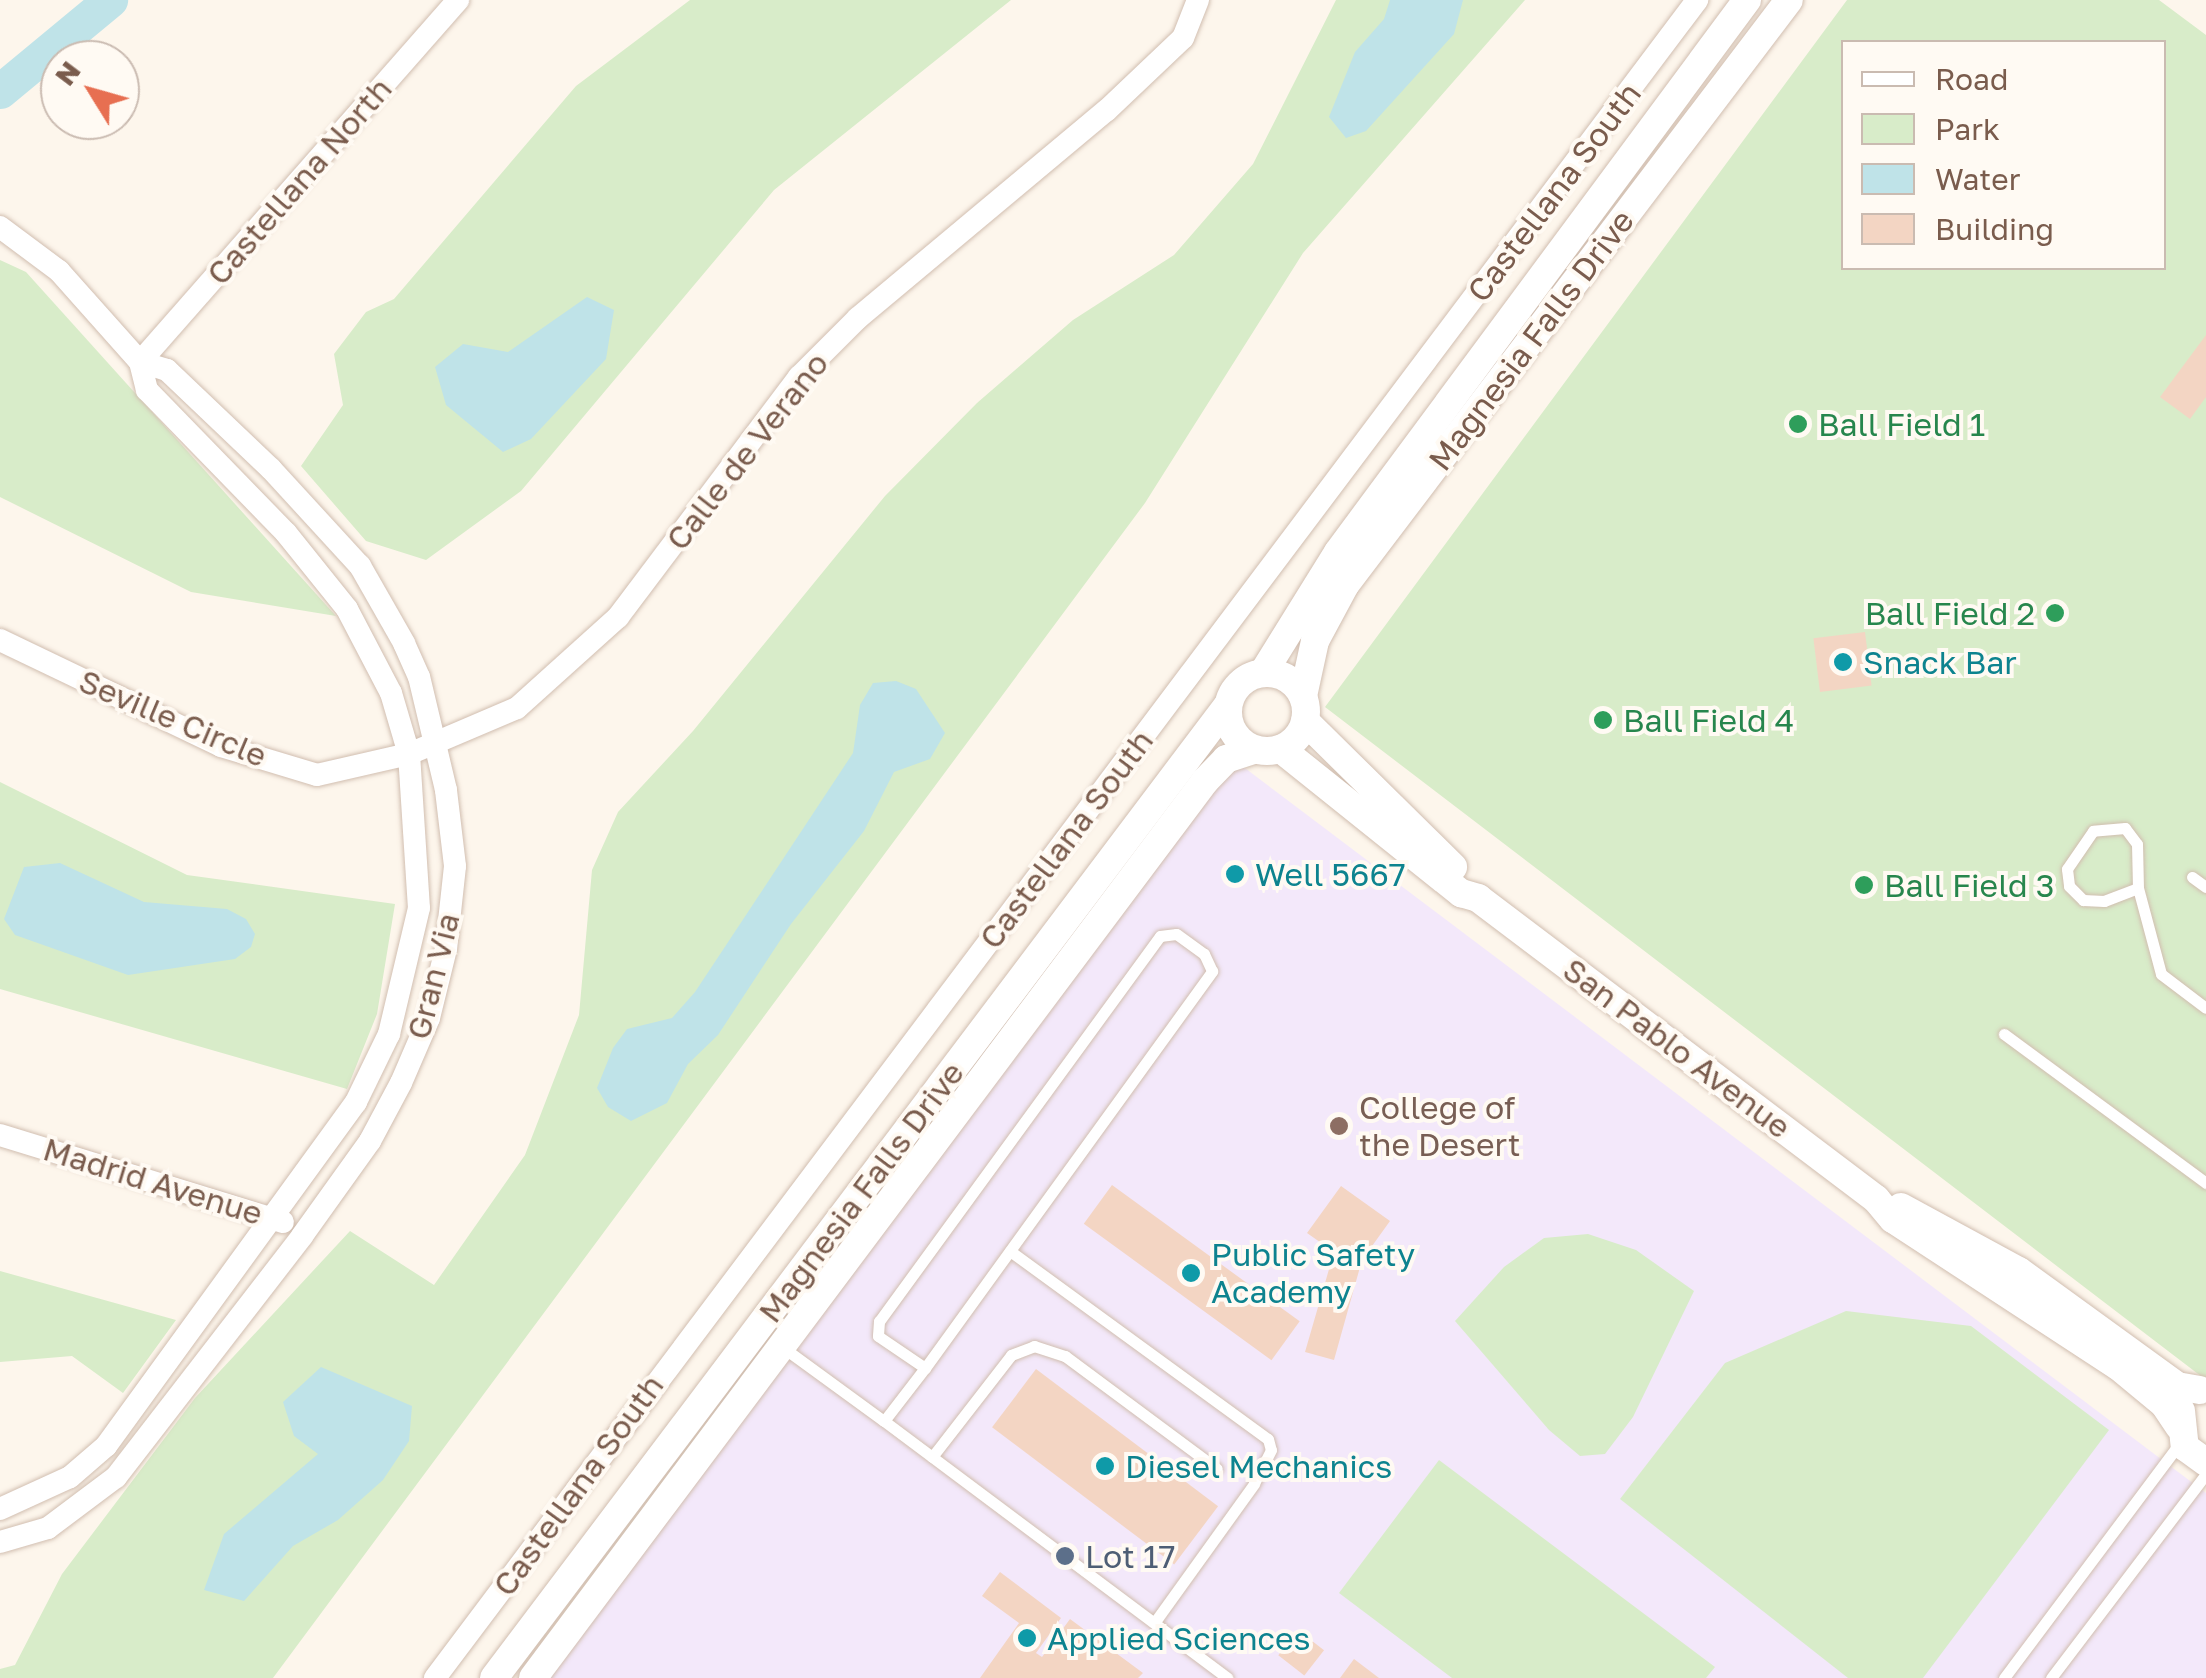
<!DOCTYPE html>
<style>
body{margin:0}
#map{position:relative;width:2206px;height:1678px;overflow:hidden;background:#fdf6ec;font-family:"Golos Text",sans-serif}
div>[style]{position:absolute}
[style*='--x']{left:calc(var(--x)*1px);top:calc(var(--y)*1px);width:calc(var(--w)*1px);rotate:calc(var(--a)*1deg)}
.education>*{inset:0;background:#f3e8fa}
.green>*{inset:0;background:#d8ecc9}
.water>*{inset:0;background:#bfe3e8}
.river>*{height:35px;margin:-17.5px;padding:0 17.5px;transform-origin:17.5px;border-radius:17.5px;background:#bfe3e8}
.building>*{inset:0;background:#f3d5c3;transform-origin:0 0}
.roads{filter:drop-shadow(0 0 2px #d1beb0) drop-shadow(0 0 2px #d1beb0)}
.service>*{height:11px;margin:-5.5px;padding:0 5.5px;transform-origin:5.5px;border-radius:5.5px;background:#fff}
.minor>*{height:22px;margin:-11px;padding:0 11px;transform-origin:11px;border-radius:11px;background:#fff}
.tertiary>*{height:28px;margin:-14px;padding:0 14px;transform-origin:14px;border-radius:14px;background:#fff}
.tertiary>.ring{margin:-14px;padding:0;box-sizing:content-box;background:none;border:28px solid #fff;border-radius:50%}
.dots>*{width:28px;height:28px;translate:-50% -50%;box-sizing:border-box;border:5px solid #fffaf3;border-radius:50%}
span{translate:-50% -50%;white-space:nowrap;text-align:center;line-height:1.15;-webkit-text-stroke:8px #fffaf3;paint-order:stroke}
.street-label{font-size:32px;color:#7a5c4d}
.leisure-label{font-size:32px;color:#27864d}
.left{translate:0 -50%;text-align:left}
.right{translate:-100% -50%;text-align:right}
.culture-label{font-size:32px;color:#0d838f}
.education-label{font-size:32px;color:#785e54}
.service-label{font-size:32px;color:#4e5e75}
.legend{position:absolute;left:1841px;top:40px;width:325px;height:230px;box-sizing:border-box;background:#fffaf3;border:2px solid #cabbb1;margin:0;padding:12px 18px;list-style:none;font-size:30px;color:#7a5c4d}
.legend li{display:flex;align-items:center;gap:20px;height:50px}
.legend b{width:50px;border:2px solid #cabbb1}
.north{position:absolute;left:40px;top:40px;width:100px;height:100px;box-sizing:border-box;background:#fffaf3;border:2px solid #cabbb1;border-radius:50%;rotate:307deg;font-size:28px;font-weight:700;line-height:40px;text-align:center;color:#7a5c4d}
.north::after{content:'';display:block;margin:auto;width:35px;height:45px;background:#e76f51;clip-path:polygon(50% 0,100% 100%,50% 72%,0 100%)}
</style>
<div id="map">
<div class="education">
<div style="clip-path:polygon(1233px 759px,2206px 1493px,2206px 1678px,546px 1678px)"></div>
</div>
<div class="green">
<div style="clip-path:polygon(690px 0,1011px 0,774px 190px,521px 491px,426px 560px,366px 541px,301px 466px,343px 405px,334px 354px,366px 312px,394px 299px,576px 86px)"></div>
<div style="clip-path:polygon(1336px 0,1525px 0,1303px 253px,1145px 503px,273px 1678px,0 1678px,0 1669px,15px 1665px,62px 1574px,195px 1398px,350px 1231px,434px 1285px,525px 1155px,579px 1015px,592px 870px,618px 812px,693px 731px,885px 496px,977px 403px,1073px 320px,1174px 255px,1253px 164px)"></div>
<div style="clip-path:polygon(evenodd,1847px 0,2159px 0,2206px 35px,2206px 1380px,1325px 707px,1847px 0,1844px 42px,2164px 42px,2164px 268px,1844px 268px,1844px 42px)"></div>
<div style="clip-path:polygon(0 260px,26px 272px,336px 616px,191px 592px,0 497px)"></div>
<div style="clip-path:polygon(0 782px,187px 875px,395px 904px,377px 1014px,347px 1089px,0 989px)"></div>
<div style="clip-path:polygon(1588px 1234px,1636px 1250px,1694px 1291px,1633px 1417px,1605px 1454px,1580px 1456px,1549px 1430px,1455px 1321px,1504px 1267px,1544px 1238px)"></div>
<div style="clip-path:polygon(0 1271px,176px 1320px,123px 1393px,72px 1356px,0 1362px)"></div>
<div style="clip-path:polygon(1846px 1311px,1971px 1326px,2109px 1430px,1923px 1678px,1848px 1678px,1620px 1499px,1725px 1363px)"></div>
<div style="clip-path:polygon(1439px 1460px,1715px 1667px,1706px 1678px,1452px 1678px,1339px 1593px)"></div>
</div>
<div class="water">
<div style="clip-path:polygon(1390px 0,1463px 0,1454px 34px,1366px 131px,1346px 138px,1329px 117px,1355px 52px,1384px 19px)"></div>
<div style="clip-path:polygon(587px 297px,614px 310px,606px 359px,531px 439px,503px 452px,446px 405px,435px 367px,463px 344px,508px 352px)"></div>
<div style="clip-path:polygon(896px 681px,916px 689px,945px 733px,930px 759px,894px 772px,864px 831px,791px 924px,718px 1035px,688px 1064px,667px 1103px,631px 1121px,608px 1107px,597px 1088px,613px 1048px,627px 1029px,672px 1018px,695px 992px,853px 753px,860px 705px,873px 683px)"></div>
<div style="clip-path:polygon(60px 863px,144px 902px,227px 909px,246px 919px,255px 934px,251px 947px,235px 959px,128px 975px,15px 935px,4px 919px,24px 867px)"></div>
<div style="clip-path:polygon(321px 1367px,412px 1406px,409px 1441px,383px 1480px,338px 1520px,293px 1546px,244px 1601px,204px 1590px,224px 1534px,318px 1454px,294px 1436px,283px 1402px)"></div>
</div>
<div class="river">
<div style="--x:0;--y:91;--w:143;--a:-39.6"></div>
</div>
<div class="building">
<div style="clip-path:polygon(2206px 335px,2206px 397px,2190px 419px,2160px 397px)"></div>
<div style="left:1865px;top:632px;width:54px;height:52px;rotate:83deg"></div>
<div style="left:1112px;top:1185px;width:232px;height:48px;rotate:36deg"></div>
<div style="clip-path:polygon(1341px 1186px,1390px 1221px,1362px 1260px,1334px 1360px,1305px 1352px,1334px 1252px,1307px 1233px)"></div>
<div style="left:1036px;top:1369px;width:228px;height:73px;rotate:37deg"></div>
<div style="clip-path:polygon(1000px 1572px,1061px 1618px,1036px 1653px,1042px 1657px,1070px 1619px,1143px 1673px,1138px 1678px,980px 1678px,1019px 1623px,982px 1596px)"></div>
<div style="left:1298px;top:1630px;width:33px;height:32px;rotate:38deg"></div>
<div style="clip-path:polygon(1354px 1659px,1379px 1678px,1340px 1678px)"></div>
</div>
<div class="roads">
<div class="service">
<div style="--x:2192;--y:877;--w:17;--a:36"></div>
<div style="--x:2138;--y:888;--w:44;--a:-91.3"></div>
<div style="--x:2137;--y:844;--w:20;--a:-127"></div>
<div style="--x:2125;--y:828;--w:32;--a:175"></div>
<div style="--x:2093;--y:831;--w:46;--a:124.4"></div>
<div style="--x:2067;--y:869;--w:17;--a:83"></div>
<div style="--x:2069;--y:886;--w:20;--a:45"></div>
<div style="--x:2083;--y:900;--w:21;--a:3"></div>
<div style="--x:2104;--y:901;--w:36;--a:-21"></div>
<div style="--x:2138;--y:888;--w:89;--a:75"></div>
<div style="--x:2161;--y:974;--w:56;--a:37.1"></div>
<div style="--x:2004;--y:1034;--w:251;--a:36.4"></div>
<div style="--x:1010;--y:1251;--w:319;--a:36.1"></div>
<div style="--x:1268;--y:1439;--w:11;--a:75"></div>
<div style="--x:1271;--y:1450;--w:38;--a:117"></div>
<div style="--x:1254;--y:1484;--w:171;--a:125.7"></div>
<div style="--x:781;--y:1346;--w:127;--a:36.1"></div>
<div style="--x:884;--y:1421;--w:67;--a:-52.3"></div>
<div style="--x:925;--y:1368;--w:490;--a:-54.1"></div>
<div style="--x:1212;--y:971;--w:19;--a:-115"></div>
<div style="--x:1204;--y:954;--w:34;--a:-144"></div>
<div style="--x:1176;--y:934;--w:16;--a:173"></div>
<div style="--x:1160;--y:936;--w:477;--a:126.1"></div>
<div style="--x:879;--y:1321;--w:15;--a:94"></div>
<div style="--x:878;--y:1336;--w:57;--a:34.2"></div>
<div style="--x:884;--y:1421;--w:429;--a:36.8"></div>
<div style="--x:932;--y:1457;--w:129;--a:-52.2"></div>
<div style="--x:1011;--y:1355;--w:25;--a:-21"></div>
<div style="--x:1034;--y:1346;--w:33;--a:18"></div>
<div style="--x:1065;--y:1356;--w:189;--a:36.6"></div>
<div style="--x:2004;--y:1678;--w:294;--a:-53.2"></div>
<div style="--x:2051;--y:1678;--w:256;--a:-52.8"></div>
</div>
<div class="minor">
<div style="--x:0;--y:227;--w:74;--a:36.7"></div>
<div style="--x:59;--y:271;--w:122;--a:48.3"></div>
<div style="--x:140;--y:362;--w:29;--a:76"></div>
<div style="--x:147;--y:390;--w:199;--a:45.8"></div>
<div style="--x:286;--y:533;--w:97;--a:51.2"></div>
<div style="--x:347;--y:609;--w:95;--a:62.4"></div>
<div style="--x:391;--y:693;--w:64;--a:73.6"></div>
<div style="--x:409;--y:754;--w:154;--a:86.3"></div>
<div style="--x:419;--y:908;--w:130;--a:103.4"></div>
<div style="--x:389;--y:1034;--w:76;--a:115.9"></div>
<div style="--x:356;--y:1102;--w:425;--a:126"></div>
<div style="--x:106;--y:1446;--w:48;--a:139.3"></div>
<div style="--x:70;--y:1477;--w:77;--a:155.4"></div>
<div style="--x:140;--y:362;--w:482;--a:-48.7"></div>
<div style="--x:0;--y:640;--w:245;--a:25.6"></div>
<div style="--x:221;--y:746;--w:100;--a:16.8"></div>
<div style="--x:317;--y:775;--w:94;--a:-12.9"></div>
<div style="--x:409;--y:754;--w:117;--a:-23.1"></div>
<div style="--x:517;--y:708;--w:136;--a:-42"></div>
<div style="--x:618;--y:617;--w:301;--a:-53"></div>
<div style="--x:799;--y:377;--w:83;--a:-45"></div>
<div style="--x:858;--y:318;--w:323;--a:-39.9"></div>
<div style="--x:1106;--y:111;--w:106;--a:-43.5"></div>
<div style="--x:1183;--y:38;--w:41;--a:-68.5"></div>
<div style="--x:0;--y:1135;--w:296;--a:17.1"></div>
<div style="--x:0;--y:1542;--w:50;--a:-16.3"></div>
<div style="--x:48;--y:1528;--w:85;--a:-36.9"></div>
<div style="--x:116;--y:1477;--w:304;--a:-52.3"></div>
<div style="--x:302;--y:1236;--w:117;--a:-54.4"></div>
<div style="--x:370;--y:1141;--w:66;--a:-61.9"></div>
<div style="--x:401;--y:1083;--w:71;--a:-66.7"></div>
<div style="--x:429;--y:1018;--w:71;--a:-76.2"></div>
<div style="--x:446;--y:949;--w:83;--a:-83.8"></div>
<div style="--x:455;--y:866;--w:77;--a:-96.8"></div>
<div style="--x:446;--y:790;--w:116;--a:-103.4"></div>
<div style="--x:419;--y:677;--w:37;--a:-114"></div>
<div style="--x:404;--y:643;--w:89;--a:-119.7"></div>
<div style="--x:360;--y:566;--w:132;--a:-132.5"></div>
<div style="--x:271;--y:469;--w:144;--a:-136.4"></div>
<div style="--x:167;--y:370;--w:28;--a:-163"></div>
<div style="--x:435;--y:1678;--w:2100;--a:-53.05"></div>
</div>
<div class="tertiary">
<div class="ring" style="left:1228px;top:673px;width:50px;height:50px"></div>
<div style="--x:1263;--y:673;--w:142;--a:-58.2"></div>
<div style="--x:1338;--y:552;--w:687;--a:-53.46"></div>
<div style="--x:1303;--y:696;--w:56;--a:-77.7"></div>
<div style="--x:1315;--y:641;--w:64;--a:-61.8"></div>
<div style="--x:1345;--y:585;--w:734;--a:-52.8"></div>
<div style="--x:1305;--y:721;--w:208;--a:44.6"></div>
<div style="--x:1281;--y:749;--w:231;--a:38.7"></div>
<div style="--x:1461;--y:893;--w:18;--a:16"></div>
<div style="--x:1478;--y:898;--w:499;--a:37.1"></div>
<div style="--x:1876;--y:1199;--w:26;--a:50"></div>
<div style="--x:1893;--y:1219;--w:269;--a:33.2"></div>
<div style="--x:2118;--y:1366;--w:60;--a:39.6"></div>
<div style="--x:2164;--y:1404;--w:27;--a:56"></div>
<div style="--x:1901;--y:1207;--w:134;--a:28.5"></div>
<div style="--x:2019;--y:1271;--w:195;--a:36"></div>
<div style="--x:2177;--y:1386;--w:23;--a:10"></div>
<div style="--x:2181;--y:1411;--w:36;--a:84"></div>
<div style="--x:2185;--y:1447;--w:26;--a:36"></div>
<div style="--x:494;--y:1678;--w:1217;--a:-52.98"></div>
<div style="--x:533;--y:1678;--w:1121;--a:-53.16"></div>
<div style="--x:1205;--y:781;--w:30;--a:-46"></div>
<div style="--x:1226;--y:759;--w:29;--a:-18"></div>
</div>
</div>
<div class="dots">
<div style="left:1798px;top:424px;background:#2e9e5b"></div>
<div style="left:2055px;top:613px;background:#2e9e5b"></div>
<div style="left:1843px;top:662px;background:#0f9aa8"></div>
<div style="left:1603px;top:720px;background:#2e9e5b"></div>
<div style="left:1235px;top:874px;background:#0f9aa8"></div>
<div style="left:1864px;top:885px;background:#2e9e5b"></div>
<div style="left:1339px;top:1126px;background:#8d6e63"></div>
<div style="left:1191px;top:1273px;background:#0f9aa8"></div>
<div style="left:1105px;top:1466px;background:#0f9aa8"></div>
<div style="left:1065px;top:1556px;background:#5c6f8a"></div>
<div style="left:1027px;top:1638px;background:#0f9aa8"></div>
</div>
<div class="street-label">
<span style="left:299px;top:181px;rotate:-49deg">Castellana North</span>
<span style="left:1554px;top:192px;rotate:-53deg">Castellana South</span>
<span style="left:1531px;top:340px;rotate:-53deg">Magnesia Falls Drive</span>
<span style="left:747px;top:451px;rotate:-52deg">Calle de Verano</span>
<span style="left:173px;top:718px;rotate:23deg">Seville Circle</span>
<span style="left:1066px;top:839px;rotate:-53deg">Castellana South</span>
<span style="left:433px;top:976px;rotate:-76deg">Gran Via</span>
<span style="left:1677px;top:1048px;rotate:37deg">San Pablo Avenue</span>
<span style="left:153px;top:1181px;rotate:17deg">Madrid Avenue</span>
<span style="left:861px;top:1192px;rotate:-53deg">Magnesia Falls Drive</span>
<span style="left:578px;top:1485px;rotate:-54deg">Castellana South</span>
</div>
<div class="leisure-label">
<span class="left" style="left:1818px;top:424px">Ball Field 1</span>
<span class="right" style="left:2035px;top:613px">Ball Field 2</span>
<span class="left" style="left:1623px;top:720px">Ball Field 4</span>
<span class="left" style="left:1884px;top:885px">Ball Field 3</span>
</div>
<div class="culture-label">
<span class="left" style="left:1863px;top:662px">Snack Bar</span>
<span class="left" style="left:1255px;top:874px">Well 5667</span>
<span class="left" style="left:1211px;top:1273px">Public Safety<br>Academy</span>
<span class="left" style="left:1125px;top:1466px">Diesel Mechanics</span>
<span class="left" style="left:1047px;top:1638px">Applied Sciences</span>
</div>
<div class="education-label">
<span class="left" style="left:1359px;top:1126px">College of<br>the Desert</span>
</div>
<div class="service-label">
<span class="left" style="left:1085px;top:1556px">Lot 17</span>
</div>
<ul class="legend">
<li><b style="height:12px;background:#fff"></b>Road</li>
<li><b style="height:28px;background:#d8ecc9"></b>Park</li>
<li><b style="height:28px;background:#bfe3e8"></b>Water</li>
<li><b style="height:28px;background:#f3d5c3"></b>Building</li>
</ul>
<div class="north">N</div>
</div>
